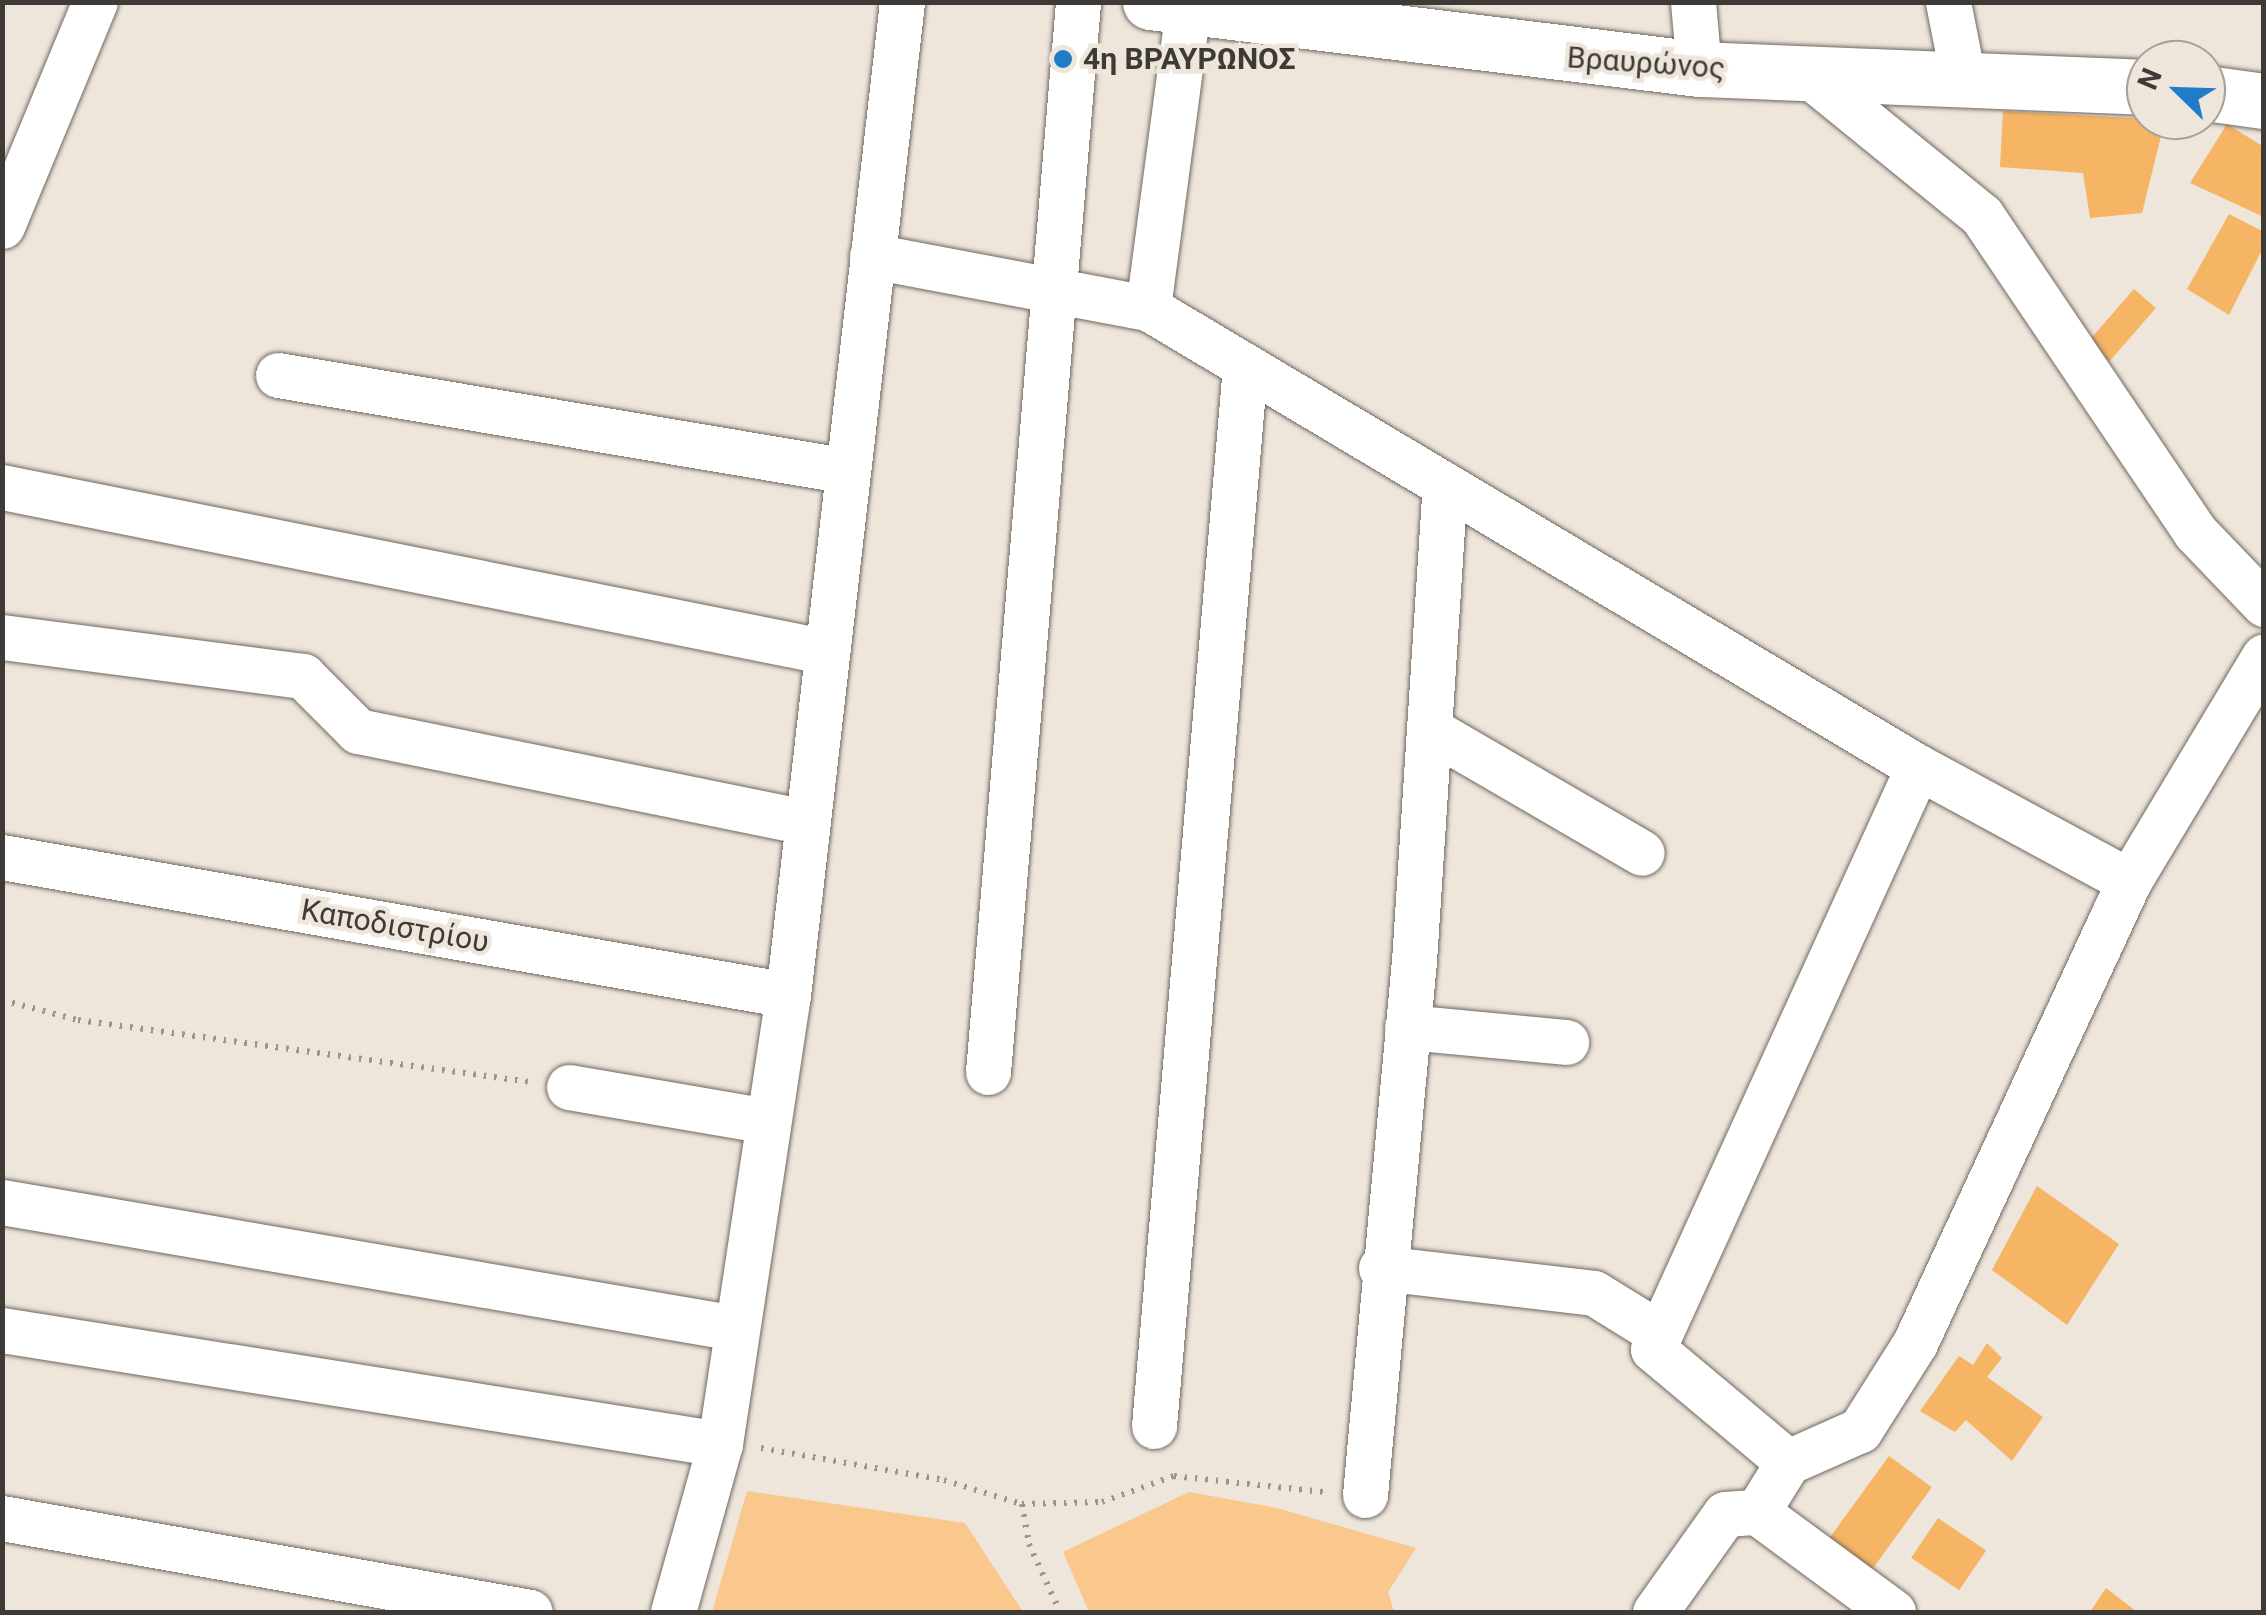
<!DOCTYPE html>
<meta charset="utf-8">
<style>
body{margin:0}
#map{position:relative;width:2266px;height:1615px;overflow:hidden;background:#eee5db;font-family:Roboto,sans-serif}
div>[style]{position:absolute}
[style*='--x']{left:calc(var(--x)*1px);top:calc(var(--y)*1px);width:calc(var(--w)*1px);rotate:calc(var(--a)*1deg)}
.green>*{inset:0;background:#fac78d}
.building>*{inset:0;background:#f6b465;transform-origin:0 0}
.path>*{height:6px;margin-top:-3px;transform-origin:0;background:repeating-linear-gradient(90deg,#9c958e 0 2.5px,transparent 0 10.5px)}
.roads{filter:drop-shadow(0 0 2px #70685f) drop-shadow(0 0 2px #70685f)}
.minor>*{height:45px;margin:-22.5px;padding:0 22.5px;transform-origin:22.5px;border-radius:22.5px;background:#fff}
.major>*{height:55px;margin:-27.5px;padding:0 27.5px;transform-origin:27.5px;border-radius:27.5px;background:#fff}
.dots>*{width:28px;height:28px;translate:-50% -50%;box-sizing:border-box;border:5px solid #eee5db;border-radius:50%}
span{translate:-50% -50%;white-space:nowrap;text-align:center;line-height:1.15;-webkit-text-stroke:9px #eee5db;paint-order:stroke}
.poi-label{font-size:30px;color:#3e3a36;font-weight:700}
.left{translate:0 -50%;text-align:left}
.street-label{font-size:30px;color:#3e3a36}
.frame{position:absolute;inset:0;border:5px solid #3e3a36;pointer-events:none}
.north{position:absolute;left:2126px;top:40px;width:100px;height:100px;box-sizing:border-box;background:#eee5db;border:2px solid #a8a199;border-radius:50%;rotate:293deg;font-size:28px;font-weight:700;line-height:40px;text-align:center;color:#3e3a36}
.north::after{content:'';display:block;margin:auto;width:35px;height:45px;background:#227bc9;clip-path:polygon(50% 0,100% 100%,50% 72%,0 100%)}
</style>
<div id="map">
<div class="green">
<div style="clip-path:polygon(747px 1491px,965px 1523px,1023px 1612px,712px 1612px)"></div>
<div style="clip-path:polygon(1189px 1492px,1277px 1508px,1416px 1548px,1388px 1592px,1394px 1612px,1089px 1612px,1063px 1552px)"></div>
</div>
<div class="building">
<div style="clip-path:polygon(2003px 111px,2165px 120px,2142px 213px,2090px 218px,2083px 173px,2000px 167px)"></div>
<div style="clip-path:polygon(2227px 124px,2264px 147px,2264px 217px,2190px 183px)"></div>
<div style="clip-path:polygon(2229px 214px,2264px 232px,2264px 246px,2229px 315px,2187px 289px)"></div>
<div style="left:2134px;top:289px;width:29px;height:71px;rotate:41deg"></div>
<div style="clip-path:polygon(2037px 1186px,2119px 1244px,2067px 1325px,1992px 1270px)"></div>
<div style="clip-path:polygon(1987px 1343px,2002px 1358px,1987px 1377px,2043px 1417px,2012px 1461px,1966px 1420px,1955px 1432px,1920px 1411px,1959px 1356px,1973px 1365px)"></div>
<div style="left:1889px;top:1456px;width:53px;height:102px;rotate:36deg"></div>
<div style="left:1938px;top:1518px;width:58px;height:48px;rotate:34deg"></div>
<div style="clip-path:polygon(2106px 1588px,2137px 1612px,2090px 1612px)"></div>
</div>
<div class="path">
<div style="--x:2;--y:1000;--w:79;--a:14.7"></div>
<div style="--x:78;--y:1020;--w:454;--a:7.8"></div>
<div style="--x:761;--y:1448;--w:186;--a:9.9"></div>
<div style="--x:944;--y:1480;--w:82;--a:17.1"></div>
<div style="--x:1022;--y:1504;--w:41;--a:80.1"></div>
<div style="--x:1029;--y:1544;--w:75;--a:65.5"></div>
<div style="--x:1022;--y:1504;--w:80;--a:-1.4"></div>
<div style="--x:1102;--y:1502;--w:77;--a:-19.9"></div>
<div style="--x:1174;--y:1476;--w:151;--a:6.1"></div>
</div>
<div class="roads">
<div class="minor">
<div style="--x:1693;--y:2;--w:67;--a:84.9"></div>
<div style="--x:1948;--y:2;--w:77;--a:78.8"></div>
<div style="--x:1805;--y:72;--w:228;--a:39.1"></div>
<div style="--x:1982;--y:216;--w:381;--a:56"></div>
<div style="--x:2195;--y:532;--w:100;--a:46.2"></div>
<div style="--x:2;--y:226;--w:243;--a:-67.5"></div>
<div style="--x:872;--y:256;--w:281;--a:10.7"></div>
<div style="--x:1148;--y:308;--w:896;--a:30.8"></div>
<div style="--x:1918;--y:767;--w:240;--a:28.4"></div>
<div style="--x:1148;--y:308;--w:303;--a:-82.4"></div>
<div style="--x:278;--y:375;--w:572;--a:9.56"></div>
<div style="--x:2;--y:487;--w:837;--a:11.3"></div>
<div style="--x:2;--y:637;--w:304;--a:7.4"></div>
<div style="--x:303;--y:676;--w:78;--a:45"></div>
<div style="--x:358;--y:731;--w:458;--a:11.5"></div>
<div style="--x:1429;--y:729;--w:246;--a:30.2"></div>
<div style="--x:2;--y:857;--w:798;--a:9.96"></div>
<div style="--x:1407;--y:1027;--w:160;--a:5.4"></div>
<div style="--x:988;--y:1072;--w:1074;--a:-85.19"></div>
<div style="--x:569;--y:1087;--w:202;--a:9.7"></div>
<div style="--x:2;--y:1202;--w:744;--a:9.75"></div>
<div style="--x:1381;--y:1268;--w:214;--a:6.7"></div>
<div style="--x:1594;--y:1293;--w:74;--a:31.8"></div>
<div style="--x:2;--y:1330;--w:727;--a:9.02"></div>
<div style="--x:1154;--y:1426;--w:1063;--a:-85.09"></div>
<div style="--x:1788;--y:1462;--w:176;--a:-140.1"></div>
<div style="--x:1653;--y:1349;--w:639;--a:-65.52"></div>
<div style="--x:1365;--y:1495;--w:536;--a:-84.76"></div>
<div style="--x:1414;--y:961;--w:477;--a:-86.3"></div>
<div style="--x:2;--y:1518;--w:536;--a:10.09"></div>
<div style="--x:673;--y:1612;--w:174;--a:-74.4"></div>
<div style="--x:720;--y:1444;--w:454;--a:-81.4"></div>
<div style="--x:788;--y:995;--w:1000;--a:-83.45"></div>
<div style="--x:1655;--y:1612;--w:120;--a:-54.5"></div>
<div style="--x:1725;--y:1514;--w:32;--a:-4"></div>
<div style="--x:1893;--y:1612;--w:169;--a:-143.7"></div>
<div style="--x:1757;--y:1512;--w:59;--a:-58.2"></div>
<div style="--x:1788;--y:1462;--w:79;--a:-24"></div>
<div style="--x:1860;--y:1430;--w:103;--a:-57.7"></div>
<div style="--x:1915;--y:1343;--w:509;--a:-65.15"></div>
<div style="--x:2129;--y:881;--w:262;--a:-59"></div>
</div>
<div class="major">
<div style="--x:1150;--y:2;--w:553;--a:6.96"></div>
<div style="--x:1699;--y:69;--w:447;--a:2.3"></div>
<div style="--x:2206;--y:93;--w:59;--a:7.9"></div>
</div>
</div>
<div class="dots">
<div style="left:1063px;top:59px;background:#227bc9"></div>
</div>
<div class="poi-label">
<span class="left" style="left:1083px;top:59px">4η ΒΡΑΥΡΩΝΟΣ</span>
</div>
<div class="street-label">
<span style="left:1646px;top:63px;rotate:4deg">Βραυρώνος</span>
<span style="left:395px;top:926px;rotate:10deg">Καποδιστρίου</span>
</div>
<div class="frame"></div>
<div class="north">N</div>
</div>
